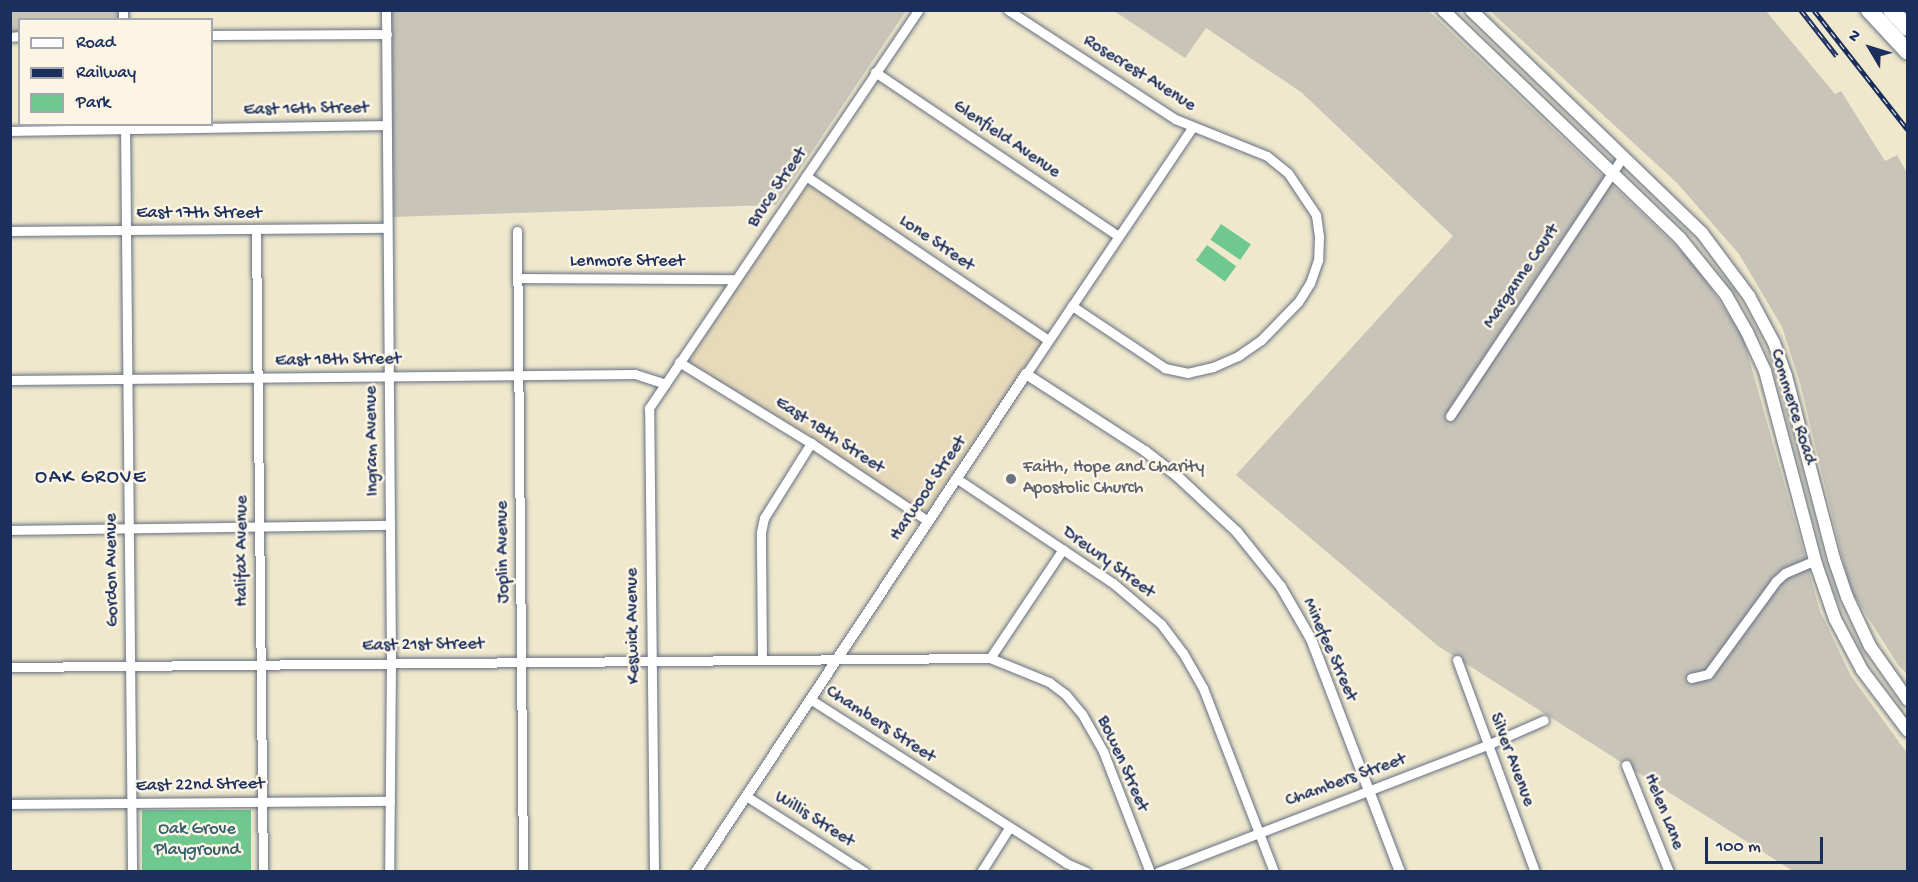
<!DOCTYPE html>
<style>
body{margin:0}
#map{position:relative;width:1918px;height:882px;overflow:hidden;background:#efe8cc;font-family:"Gochi Hand",sans-serif}
div>[style]{position:absolute}
[style*='--x']{left:calc(var(--x)*1px);top:calc(var(--y)*1px);width:calc(var(--w)*1px);rotate:calc(var(--a)*1deg)}
.built>*{inset:0;background:#e7daba;transform-origin:0 0}
.industrial>*{inset:0;background:#c8c4b8}
.green>*{inset:0;background:#6fc88f;transform-origin:0 0}
.roads{filter:drop-shadow(0 0 2px #657084) drop-shadow(0 0 2px #657084)}
.minor>*{height:9px;margin:-4.5px;padding:0 4.5px;transform-origin:4.5px;border-radius:4.5px;background:#fff}
.tertiary>*{height:10px;margin:-5px;padding:0 5px;transform-origin:5px;border-radius:5px;background:#fff}
.secondary>*{height:12px;margin:-6px;padding:0 6px;transform-origin:6px;border-radius:6px;background:#fff}
.motorway>*{height:16px;margin:-8px;padding:0 8px;transform-origin:8px;border-radius:8px;background:#fff}
.rail>*{height:4.5px;margin-top:-2.25px;transform-origin:0;background:repeating-linear-gradient(90deg,#fcf5e5 0 7px,#1b2f5e 0 14px);box-sizing:border-box;border-block:2px solid #1b2f5e}
.dots>*{width:16px;height:16px;translate:-50% -50%;box-sizing:border-box;border:3px solid #fcf5e5;border-radius:50%}
span{translate:-50% -50%;white-space:nowrap;text-align:center;line-height:1.15;-webkit-text-stroke:5px #fcf5e5;paint-order:stroke}
.street-label{font-size:18px;color:#1b2f5e}
.worship-label{font-size:18px;color:#5b616d}
.left{translate:0 -50%;text-align:left}
.park-label{font-size:18px;color:#345d6d}
.neighbourhood-label{font-size:20px;color:#1b2f5e;letter-spacing:1.5px}
.frame{position:absolute;inset:0;border:12px solid #1b2f5e;pointer-events:none}
.legend{position:absolute;left:18px;top:18px;width:195px;height:108px;box-sizing:border-box;background:#fcf5e5;border:2px solid #a2a6af;margin:0;padding:8px 10px;list-style:none;font-size:18px;color:#1b2f5e}
.legend li{display:flex;align-items:center;gap:12px;height:30px}
.legend b{width:30px;border:2px solid #a2a6af}
.north{position:absolute;left:1840px;top:18px;width:60px;height:60px;-webkit-text-stroke:4px #fcf5e5;paint-order:stroke;rotate:308deg;font-size:16px;font-weight:700;line-height:24px;text-align:center;color:#1b2f5e}
.north::after{content:'';display:block;margin:auto;width:21px;height:27px;background:#1b2f5e;clip-path:polygon(50% 0,100% 100%,50% 72%,0 100%)}
.scale{position:absolute;left:1705px;top:837px;width:118px;height:27px;box-sizing:border-box;border:3px solid #1b2f5e;border-top:0;padding-left:8px;font-size:18px;line-height:21px;white-space:nowrap;color:#1b2f5e;-webkit-text-stroke:4px #fcf5e5;paint-order:stroke}
</style>
<div id="map">
<div class="built">
<div style="left:806px;top:176px;width:292px;height:222px;rotate:34deg"></div>
</div>
<div class="industrial">
<div style="clip-path:polygon(10px 11px,123px 11px,123px 19px,20px 20px,19px 37px,11px 37px)"></div>
<div style="clip-path:polygon(388px 11px,906px 11px,776px 205px,391px 217px)"></div>
<div style="clip-path:polygon(1114px 11px,1429px 11px,1695px 264px,1743px 337px,1820px 611px,1851px 676px,1907px 753px,1907px 871px,1793px 871px,1438px 646px,1236px 475px,1453px 236px,1301px 92px,1206px 28px,1185px 58px)"></div>
<div style="clip-path:polygon(1490px 11px,1766px 11px,1835px 94px,1841px 91px,1885px 161px,1897px 155px,1908px 175px,1907px 674px,1898px 665px,1850px 589px,1800px 383px,1782px 327px,1739px 254px,1677px 183px)"></div>
</div>
<div class="green">
<div style="left:1221px;top:224px;width:36px;height:19px;rotate:34deg"></div>
<div style="left:1207px;top:245px;width:36px;height:19px;rotate:36deg"></div>
<div style="left:251px;top:810px;width:61px;height:109px;rotate:90deg"></div>
</div>
<div class="roads">
<div class="minor">
<div style="--x:123;--y:10;--w:10;--a:90"></div>
<div style="--x:386;--y:10;--w:653;--a:89.56"></div>
<div style="--x:391;--y:663;--w:209;--a:90.5"></div>
<div style="--x:1008;--y:10;--w:199;--a:33.1"></div>
<div style="--x:1175;--y:119;--w:99;--a:21.9"></div>
<div style="--x:1267;--y:156;--w:27;--a:39"></div>
<div style="--x:1288;--y:173;--w:50;--a:56.3"></div>
<div style="--x:1316;--y:215;--w:21;--a:82"></div>
<div style="--x:1319;--y:236;--w:24;--a:92"></div>
<div style="--x:1318;--y:260;--w:24;--a:109"></div>
<div style="--x:1310;--y:283;--w:22;--a:122"></div>
<div style="--x:1298;--y:302;--w:53;--a:134.2"></div>
<div style="--x:1261;--y:340;--w:28;--a:145"></div>
<div style="--x:1238;--y:356;--w:27;--a:156"></div>
<div style="--x:1213;--y:367;--w:26;--a:167"></div>
<div style="--x:1188;--y:373;--w:24;--a:-168"></div>
<div style="--x:1165;--y:368;--w:112;--a:-146.3"></div>
<div style="--x:212;--y:35;--w:175;--a:-0.3"></div>
<div style="--x:10;--y:37;--w:10;--a:-6"></div>
<div style="--x:875;--y:72;--w:293;--a:34"></div>
<div style="--x:125;--y:124;--w:748;--a:89.46"></div>
<div style="--x:10;--y:131;--w:375;--a:-0.9"></div>
<div style="--x:806;--y:176;--w:292;--a:34.1"></div>
<div style="--x:256;--y:230;--w:642;--a:89.38"></div>
<div style="--x:10;--y:231;--w:377;--a:-0.5"></div>
<div style="--x:517;--y:231;--w:641;--a:89.46"></div>
<div style="--x:517;--y:278;--w:219;--a:0.3"></div>
<div style="--x:679;--y:362;--w:158;--a:31.6"></div>
<div style="--x:814;--y:445;--w:137;--a:33.7"></div>
<div style="--x:1026;--y:374;--w:297;--a:-56"></div>
<div style="--x:10;--y:380;--w:625;--a:-0.55"></div>
<div style="--x:635;--y:374;--w:32;--a:18"></div>
<div style="--x:1450;--y:416;--w:311;--a:-56.3"></div>
<div style="--x:956;--y:478;--w:189;--a:33.8"></div>
<div style="--x:1113;--y:583;--w:63;--a:40.5"></div>
<div style="--x:1161;--y:624;--w:36;--a:53"></div>
<div style="--x:1183;--y:653;--w:40;--a:60.3"></div>
<div style="--x:1203;--y:688;--w:197;--a:68.9"></div>
<div style="--x:10;--y:530;--w:380;--a:-0.8"></div>
<div style="--x:990;--y:658;--w:131;--a:-56.2"></div>
<div style="--x:762;--y:659;--w:127;--a:-90.5"></div>
<div style="--x:761;--y:532;--w:14;--a:-78"></div>
<div style="--x:764;--y:518;--w:89;--a:-57.9"></div>
<div style="--x:1457;--y:660;--w:226;--a:69.8"></div>
<div style="--x:10;--y:667;--w:980;--a:-0.53"></div>
<div style="--x:990;--y:658;--w:64;--a:22.1"></div>
<div style="--x:1049;--y:682;--w:21;--a:37"></div>
<div style="--x:1066;--y:695;--w:25;--a:50"></div>
<div style="--x:1082;--y:714;--w:43;--a:60.4"></div>
<div style="--x:1103;--y:751;--w:130;--a:68.8"></div>
<div style="--x:1691;--y:678;--w:17;--a:-13"></div>
<div style="--x:1708;--y:674;--w:115;--a:-53.8"></div>
<div style="--x:1776;--y:581;--w:12;--a:-42"></div>
<div style="--x:1785;--y:573;--w:33;--a:-23"></div>
<div style="--x:810;--y:699;--w:304;--a:32.6"></div>
<div style="--x:1066;--y:863;--w:22;--a:24"></div>
<div style="--x:1626;--y:765;--w:115;--a:68.1"></div>
<div style="--x:746;--y:796;--w:141;--a:32.6"></div>
<div style="--x:10;--y:804;--w:380;--a:-0.5"></div>
<div style="--x:654;--y:872;--w:464;--a:-90.6"></div>
<div style="--x:649;--y:408;--w:480;--a:-55.9"></div>
<div style="--x:981;--y:872;--w:52;--a:-57.5"></div>
<div style="--x:1158;--y:872;--w:353;--a:-21.1"></div>
<div style="--x:1487;--y:745;--w:62;--a:-23.7"></div>
</div>
<div class="tertiary">
<div style="--x:696;--y:872;--w:597;--a:-56.47"></div>
<div style="--x:1026;--y:374;--w:142;--a:32.9"></div>
<div style="--x:1145;--y:451;--w:39;--a:38"></div>
<div style="--x:1176;--y:475;--w:83;--a:43.1"></div>
<div style="--x:1237;--y:532;--w:70;--a:51.3"></div>
<div style="--x:1281;--y:587;--w:60;--a:60"></div>
<div style="--x:1311;--y:639;--w:249;--a:69.1"></div>
</div>
<div class="secondary">
<div style="--x:1443;--y:10;--w:329;--a:43.9"></div>
<div style="--x:1680;--y:238;--w:73;--a:51.1"></div>
<div style="--x:1726;--y:295;--w:43;--a:60.4"></div>
<div style="--x:1747;--y:332;--w:43;--a:65.2"></div>
<div style="--x:1765;--y:371;--w:200;--a:75.2"></div>
<div style="--x:1816;--y:564;--w:58;--a:70.9"></div>
<div style="--x:1835;--y:619;--w:58;--a:62.1"></div>
<div style="--x:1862;--y:670;--w:76;--a:53"></div>
<div style="--x:1471;--y:10;--w:321;--a:44"></div>
<div style="--x:1702;--y:233;--w:79;--a:53.3"></div>
<div style="--x:1749;--y:296;--w:53;--a:62"></div>
<div style="--x:1774;--y:343;--w:35;--a:70"></div>
<div style="--x:1786;--y:376;--w:189;--a:75.3"></div>
<div style="--x:1834;--y:559;--w:40;--a:71.1"></div>
<div style="--x:1847;--y:597;--w:54;--a:64.9"></div>
<div style="--x:1870;--y:646;--w:66;--a:54.9"></div>
</div>
<div class="motorway">
<div style="--x:1869;--y:10;--w:57;--a:47.1"></div>
<div style="--x:1891;--y:10;--w:25;--a:47"></div>
</div>
</div>
<div class="rail">
<div style="--x:1801;--y:10;--w:58;--a:52"></div>
<div style="--x:1814;--y:10;--w:152;--a:51.9"></div>
</div>
<div class="dots">
<div style="left:1011px;top:479px;background:#6b7280"></div>
</div>
<div class="street-label">
<span style="left:1139px;top:74px;rotate:32deg">Rosecrest Avenue</span>
<span style="left:306px;top:110px;rotate:-1deg">East 16th Street</span>
<span style="left:1006px;top:140px;rotate:34deg">Glenfield Avenue</span>
<span style="left:778px;top:188px;rotate:-56deg">Bruce Street</span>
<span style="left:199px;top:214px">East 17th Street</span>
<span style="left:936px;top:244px;rotate:34deg">Lone Street</span>
<span style="left:627px;top:262px">Lenmore Street</span>
<span style="left:1522px;top:277px;rotate:-56deg">Marganne Court</span>
<span style="left:338px;top:361px;rotate:-1deg">East 18th Street</span>
<span style="left:1792px;top:407px;rotate:73deg">Commerce Road</span>
<span style="left:829px;top:436px;rotate:33deg">East 18th Street</span>
<span style="left:373px;top:441px;rotate:-91deg">Ingram Avenue</span>
<span style="left:929px;top:489px;rotate:-56deg">Harwood Street</span>
<span style="left:243px;top:551px;rotate:-90deg">Halifax Avenue</span>
<span style="left:504px;top:552px;rotate:-91deg">Joplin Avenue</span>
<span style="left:1108px;top:563px;rotate:36deg">Drewry Street</span>
<span style="left:113px;top:570px;rotate:-91deg">Gordon Avenue</span>
<span style="left:634px;top:626px;rotate:-91deg">Keswick Avenue</span>
<span style="left:423px;top:646px;rotate:-1deg">East 21st Street</span>
<span style="left:1329px;top:650px;rotate:66deg">Minefee Street</span>
<span style="left:880px;top:725px;rotate:33deg">Chambers Street</span>
<span style="left:1511px;top:760px;rotate:69deg">Silver Avenue</span>
<span style="left:1122px;top:764px;rotate:66deg">Bowen Street</span>
<span style="left:1346px;top:781px;rotate:-20deg">Chambers Street</span>
<span style="left:200px;top:786px;rotate:-1deg">East 22nd Street</span>
<span style="left:1663px;top:812px;rotate:68deg">Helen Lane</span>
<span style="left:814px;top:820px;rotate:32deg">Willis Street</span>
</div>
<div class="worship-label">
<span class="left" style="left:1023px;top:479px">Faith, Hope and Charity<br>Apostolic Church</span>
</div>
<div class="park-label">
<span style="left:197px;top:841px">Oak Grove<br>Playground</span>
</div>
<div class="neighbourhood-label">
<span style="left:91px;top:478px">OAK GROVE</span>
</div>
<div class="frame"></div>
<ul class="legend">
<li><b style="height:8px;background:#fff"></b>Road</li>
<li><b style="height:8px;background:#1b2f5e"></b>Railway</li>
<li><b style="height:16px;background:#6fc88f"></b>Park</li>
</ul>
<div class="north">N</div>
<div class="scale">100 m</div>
</div>
